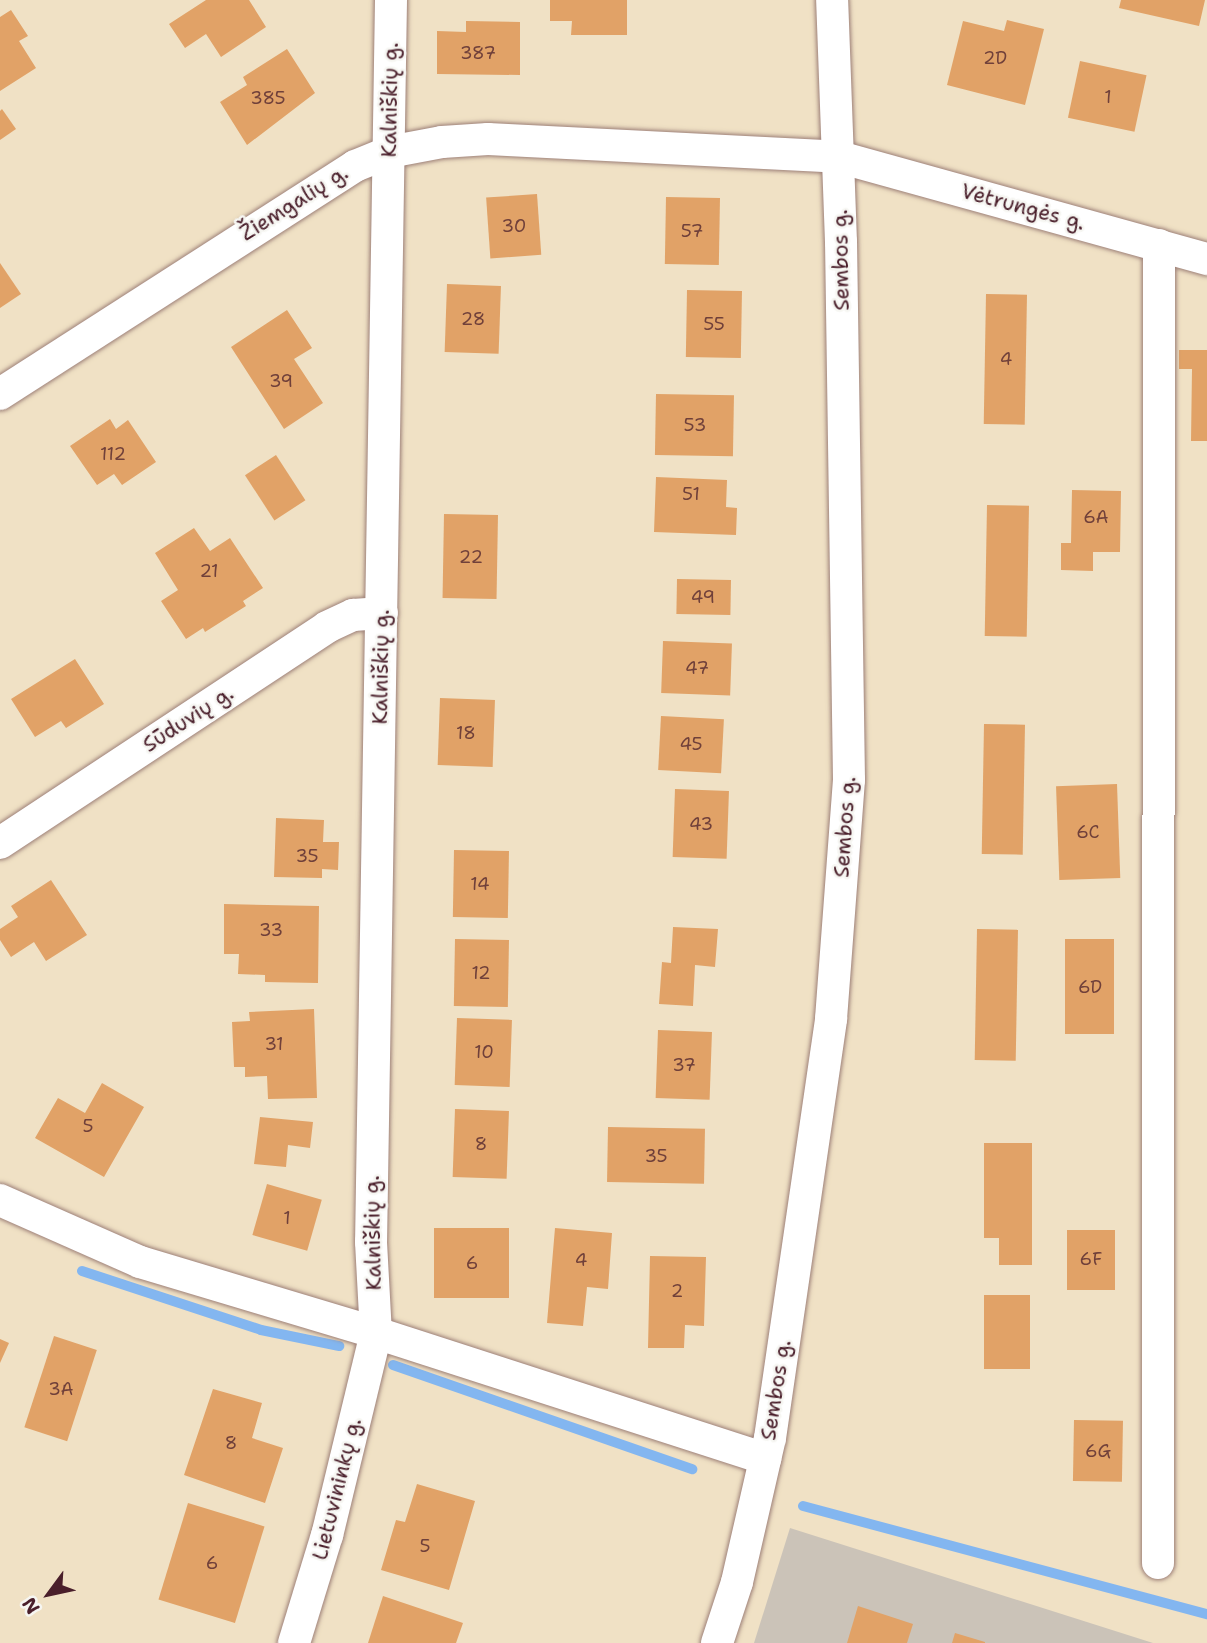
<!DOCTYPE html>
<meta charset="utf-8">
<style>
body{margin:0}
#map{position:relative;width:1207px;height:1643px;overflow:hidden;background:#f0e1c5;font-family:"Shantell Sans",sans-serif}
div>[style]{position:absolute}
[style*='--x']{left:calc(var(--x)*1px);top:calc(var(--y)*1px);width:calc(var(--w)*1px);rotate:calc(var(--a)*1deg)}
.industrial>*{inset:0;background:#cbc3b8}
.stream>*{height:10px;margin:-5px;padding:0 5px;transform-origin:5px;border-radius:5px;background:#83b6f0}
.building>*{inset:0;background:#e1a267;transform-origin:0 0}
.roads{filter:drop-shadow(0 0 2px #9d8078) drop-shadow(0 0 2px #9d8078)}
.minor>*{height:32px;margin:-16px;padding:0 16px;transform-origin:16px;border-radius:16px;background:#fff}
span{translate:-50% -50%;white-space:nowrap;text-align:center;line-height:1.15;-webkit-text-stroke:5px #f6f6f2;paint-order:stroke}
.number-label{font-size:18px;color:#70403a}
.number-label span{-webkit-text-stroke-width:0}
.street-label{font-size:21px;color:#4a1f2b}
.north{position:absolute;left:14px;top:1559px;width:70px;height:70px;-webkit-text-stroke:5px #f6f6f2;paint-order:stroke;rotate:237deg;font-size:19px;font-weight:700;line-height:28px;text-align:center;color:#4a1f2b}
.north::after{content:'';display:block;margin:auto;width:24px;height:32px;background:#4a1f2b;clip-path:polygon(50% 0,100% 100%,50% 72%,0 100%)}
</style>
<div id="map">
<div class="industrial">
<div style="clip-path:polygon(790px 1528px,1153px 1643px,754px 1643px)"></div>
</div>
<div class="stream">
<div style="--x:82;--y:1271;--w:188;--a:18.2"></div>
<div style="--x:261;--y:1330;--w:80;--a:11.6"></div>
<div style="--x:393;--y:1365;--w:317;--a:19.2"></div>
<div style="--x:803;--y:1506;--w:418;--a:15"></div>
</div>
<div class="building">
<div style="clip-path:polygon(206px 0,249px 0,266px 27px,221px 57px,206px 34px,185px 48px,169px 24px)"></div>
<div style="clip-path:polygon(550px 0,627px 0,627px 35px,571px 35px,572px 21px,550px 21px)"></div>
<div style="clip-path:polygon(1121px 0,1205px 0,1199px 26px,1119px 8px)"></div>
<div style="clip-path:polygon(11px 10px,28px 36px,19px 41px,36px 68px,0 91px,0 17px)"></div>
<div style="clip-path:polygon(1007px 20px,1044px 29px,1025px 105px,947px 85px,963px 21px,1004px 31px)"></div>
<div style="clip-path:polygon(466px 21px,520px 22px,520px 75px,437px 74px,437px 31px,466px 32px)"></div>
<div style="clip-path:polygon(287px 49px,315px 93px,247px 145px,220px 102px,247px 85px,243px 77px)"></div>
<div style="left:1080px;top:61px;width:68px;height:58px;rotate:12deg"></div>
<div style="clip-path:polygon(2px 109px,16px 129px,0 140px,0 111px)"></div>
<div style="left:537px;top:194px;width:61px;height:51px;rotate:86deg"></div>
<div style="left:666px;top:197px;width:54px;height:67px;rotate:1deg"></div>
<div style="clip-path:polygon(0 263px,21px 294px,0 308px)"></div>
<div style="left:447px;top:284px;width:54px;height:68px;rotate:2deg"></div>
<div style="left:687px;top:290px;width:55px;height:67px;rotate:1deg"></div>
<div style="left:986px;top:294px;width:41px;height:130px;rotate:1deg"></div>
<div style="clip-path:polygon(287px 310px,312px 348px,294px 359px,323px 403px,284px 429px,231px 347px)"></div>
<div style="clip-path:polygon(1179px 350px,1207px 350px,1207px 441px,1191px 441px,1192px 369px,1179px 369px)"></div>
<div style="left:656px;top:394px;width:78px;height:61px;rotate:1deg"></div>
<div style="clip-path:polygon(110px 419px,116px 429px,128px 420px,156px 462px,122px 485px,114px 474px,97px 485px,70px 446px)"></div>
<div style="left:276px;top:455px;width:54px;height:37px;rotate:57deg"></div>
<div style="clip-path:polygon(656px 477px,727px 480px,726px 507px,737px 508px,736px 535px,654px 532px)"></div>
<div style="clip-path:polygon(1072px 490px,1121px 491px,1120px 552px,1093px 552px,1093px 571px,1061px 570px,1061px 543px,1071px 543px)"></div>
<div style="left:987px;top:505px;width:42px;height:131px;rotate:1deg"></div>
<div style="left:444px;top:514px;width:54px;height:84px;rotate:1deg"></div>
<div style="clip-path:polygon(194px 528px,210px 551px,230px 538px,263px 588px,243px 601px,246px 606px,205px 632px,203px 628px,186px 639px,161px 601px,178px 590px,155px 553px)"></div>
<div style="left:677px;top:579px;width:54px;height:35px;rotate:1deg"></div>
<div style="left:663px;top:641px;width:69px;height:52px;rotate:2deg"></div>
<div style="clip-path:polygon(75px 659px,104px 704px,66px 728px,61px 721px,35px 737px,11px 699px)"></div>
<div style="left:440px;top:698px;width:55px;height:67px;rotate:2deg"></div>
<div style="left:661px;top:716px;width:63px;height:54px;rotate:3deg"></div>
<div style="left:984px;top:724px;width:41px;height:130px;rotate:1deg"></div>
<div style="left:1117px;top:784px;width:94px;height:61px;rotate:88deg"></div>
<div style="left:675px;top:789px;width:54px;height:68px;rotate:2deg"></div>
<div style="clip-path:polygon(276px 818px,324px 820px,323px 842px,339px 842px,338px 870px,322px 869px,322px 878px,274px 877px)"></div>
<div style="left:454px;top:850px;width:55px;height:67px;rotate:1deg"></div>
<div style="clip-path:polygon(51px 880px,87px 935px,46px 961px,34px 942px,11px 957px,0 940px,0 929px,18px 917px,11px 906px)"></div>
<div style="clip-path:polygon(224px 904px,319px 906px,318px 983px,265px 982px,265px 975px,238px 974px,239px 954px,224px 954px)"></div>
<div style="clip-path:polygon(673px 927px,718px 929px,715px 967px,695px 965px,693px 1006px,659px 1004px,662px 962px,671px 963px)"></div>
<div style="left:977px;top:929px;width:41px;height:131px;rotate:1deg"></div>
<div style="left:455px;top:939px;width:54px;height:67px;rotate:1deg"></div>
<div style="left:1065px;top:939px;width:49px;height:95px"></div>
<div style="clip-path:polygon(314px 1009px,317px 1098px,268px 1099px,267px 1076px,245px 1077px,245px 1067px,234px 1067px,232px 1022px,250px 1021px,249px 1012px)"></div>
<div style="left:457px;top:1018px;width:55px;height:67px;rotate:2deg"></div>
<div style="left:658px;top:1030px;width:54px;height:68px;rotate:2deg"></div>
<div style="clip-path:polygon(102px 1083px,144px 1107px,104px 1177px,35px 1138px,58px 1098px,85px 1113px)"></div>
<div style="left:455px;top:1109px;width:54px;height:68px;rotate:2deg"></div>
<div style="clip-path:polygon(260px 1117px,313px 1122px,310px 1148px,288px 1145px,286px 1167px,254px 1164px)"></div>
<div style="left:608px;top:1127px;width:97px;height:55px;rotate:1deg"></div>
<div style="clip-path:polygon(984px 1143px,1032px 1143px,1032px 1265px,999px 1265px,999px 1238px,984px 1238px)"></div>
<div style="left:267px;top:1184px;width:57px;height:53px;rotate:16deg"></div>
<div style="left:434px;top:1228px;width:75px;height:70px"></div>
<div style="clip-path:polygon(555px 1228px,612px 1233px,608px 1289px,587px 1287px,583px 1326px,547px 1323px)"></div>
<div style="left:1067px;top:1230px;width:48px;height:60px"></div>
<div style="clip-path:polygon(650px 1256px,706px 1257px,704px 1326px,685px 1325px,684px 1348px,648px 1348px)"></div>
<div style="left:984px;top:1295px;width:46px;height:74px"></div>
<div style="left:54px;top:1336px;width:45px;height:96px;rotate:18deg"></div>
<div style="clip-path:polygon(0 1339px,9px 1343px,0 1363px)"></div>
<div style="clip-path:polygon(213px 1389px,262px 1403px,252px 1438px,283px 1448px,265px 1503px,184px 1475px)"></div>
<div style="left:1074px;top:1420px;width:49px;height:61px;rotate:1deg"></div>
<div style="clip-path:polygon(417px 1484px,475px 1501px,449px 1590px,381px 1570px,396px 1520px,405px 1522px)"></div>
<div style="left:188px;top:1503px;width:80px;height:101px;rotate:17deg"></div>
<div style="clip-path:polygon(383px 1596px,463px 1623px,456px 1643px,368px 1643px)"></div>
<div style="clip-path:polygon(858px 1606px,913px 1624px,907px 1643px,847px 1643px)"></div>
<div style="clip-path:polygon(955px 1633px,985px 1642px,985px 1643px,952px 1643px)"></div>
</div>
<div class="roads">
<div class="minor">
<div style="--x:391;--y:0;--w:1242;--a:90.92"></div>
<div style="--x:371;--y:1242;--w:91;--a:86.9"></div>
<div style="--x:376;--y:1333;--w:409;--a:17.9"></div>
<div style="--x:0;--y:394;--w:422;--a:-32.7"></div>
<div style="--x:355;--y:166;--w:37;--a:-22"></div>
<div style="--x:389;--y:152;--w:54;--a:-10.7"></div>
<div style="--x:442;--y:142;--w:46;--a:-3.7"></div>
<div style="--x:488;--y:139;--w:351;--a:2.9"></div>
<div style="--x:839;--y:157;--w:382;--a:15.5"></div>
<div style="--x:0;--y:843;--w:392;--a:-33.4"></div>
<div style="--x:327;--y:627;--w:29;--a:-25"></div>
<div style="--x:353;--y:615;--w:29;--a:-4"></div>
<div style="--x:0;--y:1200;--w:153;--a:23.9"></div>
<div style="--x:140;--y:1262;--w:246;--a:16.7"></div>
<div style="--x:376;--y:1333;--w:208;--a:103.6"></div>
<div style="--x:327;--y:1535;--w:113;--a:107"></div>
<div style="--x:1158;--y:1563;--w:1318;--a:-89.96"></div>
<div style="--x:717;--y:1643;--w:64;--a:-71.8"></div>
<div style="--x:737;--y:1582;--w:148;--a:-77.1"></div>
<div style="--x:770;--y:1438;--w:423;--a:-81.7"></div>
<div style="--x:831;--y:1019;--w:240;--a:-85.7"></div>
<div style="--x:849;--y:780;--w:538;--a:-90.85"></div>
<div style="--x:841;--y:242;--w:242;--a:-92.1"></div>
</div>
</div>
<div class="number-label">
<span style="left:478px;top:53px">387</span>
<span style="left:995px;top:58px">2D</span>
<span style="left:1108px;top:97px">1</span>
<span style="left:268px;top:98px">385</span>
<span style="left:514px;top:226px">30</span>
<span style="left:692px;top:231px">57</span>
<span style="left:473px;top:319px">28</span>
<span style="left:714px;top:324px">55</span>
<span style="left:1006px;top:359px">4</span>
<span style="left:281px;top:381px">39</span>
<span style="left:695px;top:425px">53</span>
<span style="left:113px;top:454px">112</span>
<span style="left:691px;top:494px">51</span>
<span style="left:1096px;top:517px">6A</span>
<span style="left:471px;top:557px">22</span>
<span style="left:209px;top:571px">21</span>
<span style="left:703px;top:597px">49</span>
<span style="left:697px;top:668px">47</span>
<span style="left:466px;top:733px">18</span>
<span style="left:691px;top:744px">45</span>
<span style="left:701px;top:824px">43</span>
<span style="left:1088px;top:832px">6C</span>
<span style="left:307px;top:856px">35</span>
<span style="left:480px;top:884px">14</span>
<span style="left:271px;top:930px">33</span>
<span style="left:481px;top:973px">12</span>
<span style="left:1090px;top:987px">6D</span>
<span style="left:274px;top:1044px">31</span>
<span style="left:484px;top:1052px">10</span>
<span style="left:684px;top:1065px">37</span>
<span style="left:88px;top:1126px">5</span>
<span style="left:481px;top:1144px">8</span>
<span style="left:656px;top:1156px">35</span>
<span style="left:287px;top:1218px">1</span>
<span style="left:1091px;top:1259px">6F</span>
<span style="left:581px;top:1260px">4</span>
<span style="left:472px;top:1263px">6</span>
<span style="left:677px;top:1291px">2</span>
<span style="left:61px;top:1389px">3A</span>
<span style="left:231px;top:1443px">8</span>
<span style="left:1098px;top:1451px">6G</span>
<span style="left:425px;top:1546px">5</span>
<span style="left:212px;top:1563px">6</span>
</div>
<div class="street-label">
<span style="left:390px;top:100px;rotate:-89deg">Kalniškių g.</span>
<span style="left:294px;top:203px;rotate:-32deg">Žiemgalių g.</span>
<span style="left:1023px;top:207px;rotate:15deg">Vėtrungės g.</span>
<span style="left:841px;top:260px;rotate:-91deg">Sembos g.</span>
<span style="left:381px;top:667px;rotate:-89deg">Kalniškių g.</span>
<span style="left:188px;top:719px;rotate:-33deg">Sūduvių g.</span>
<span style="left:845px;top:827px;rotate:-86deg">Sembos g.</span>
<span style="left:373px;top:1233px;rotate:-91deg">Kalniškių g.</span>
<span style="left:776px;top:1390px;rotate:-81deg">Sembos g.</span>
<span style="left:337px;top:1489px;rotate:-76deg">Lietuvininkų g.</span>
</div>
<div class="north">N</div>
</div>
